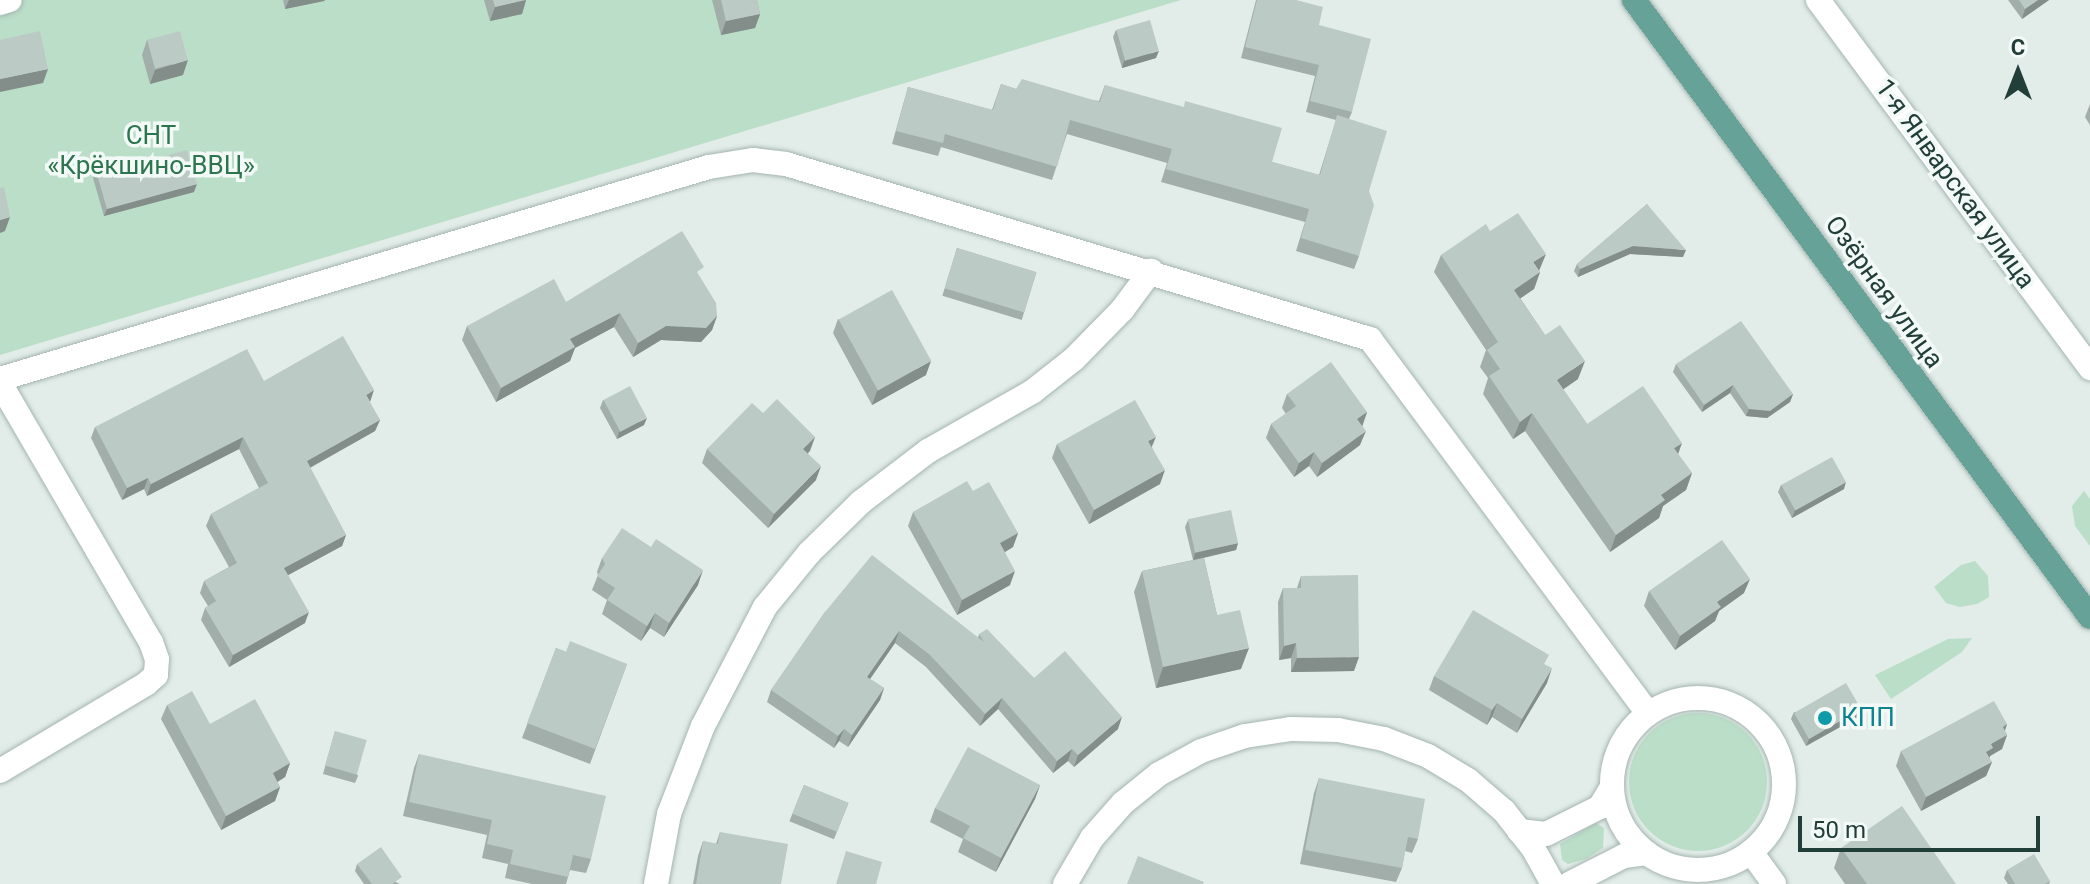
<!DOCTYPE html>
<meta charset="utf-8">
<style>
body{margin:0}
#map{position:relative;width:2090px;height:884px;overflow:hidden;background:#e2ede9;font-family:Roboto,sans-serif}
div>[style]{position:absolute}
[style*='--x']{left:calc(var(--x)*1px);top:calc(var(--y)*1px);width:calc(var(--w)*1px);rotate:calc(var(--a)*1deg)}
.green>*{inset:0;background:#bbdec8}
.round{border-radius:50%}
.roads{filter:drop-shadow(0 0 2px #a5b5b1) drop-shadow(0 0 2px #a5b5b1)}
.minor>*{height:24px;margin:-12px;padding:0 12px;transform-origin:12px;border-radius:12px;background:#fff}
.minor>.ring{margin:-12px;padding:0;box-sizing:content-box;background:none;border:24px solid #fff;border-radius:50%}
.major>*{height:24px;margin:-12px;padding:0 12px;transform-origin:12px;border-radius:12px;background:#67a298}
.wall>*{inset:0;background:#a1aea9;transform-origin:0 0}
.shaded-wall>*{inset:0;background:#838d8a}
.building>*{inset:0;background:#bbcac5;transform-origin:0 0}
.dots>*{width:22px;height:22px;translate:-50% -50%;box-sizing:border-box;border:4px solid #f3f9f7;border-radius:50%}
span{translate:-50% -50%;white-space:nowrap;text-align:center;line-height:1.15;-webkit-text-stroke:7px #f3f9f7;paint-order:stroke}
.park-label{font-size:26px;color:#2c754f}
.street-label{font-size:26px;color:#223e39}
.culture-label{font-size:26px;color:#0d838f}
.left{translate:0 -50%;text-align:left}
.north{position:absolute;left:1978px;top:32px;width:80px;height:80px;-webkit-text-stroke:6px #f3f9f7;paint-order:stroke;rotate:0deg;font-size:22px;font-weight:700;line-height:32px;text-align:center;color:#223e39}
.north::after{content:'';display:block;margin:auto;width:28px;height:36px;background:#223e39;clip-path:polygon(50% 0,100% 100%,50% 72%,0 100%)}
.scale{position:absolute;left:1798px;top:816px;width:242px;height:36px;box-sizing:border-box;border:4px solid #223e39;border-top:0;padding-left:10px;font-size:24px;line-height:28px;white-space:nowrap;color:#223e39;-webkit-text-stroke:6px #f3f9f7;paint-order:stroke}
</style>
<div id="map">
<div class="green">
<div style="clip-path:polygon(0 0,1181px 0,0 355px)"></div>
<div style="clip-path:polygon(2084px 491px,2090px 499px,2090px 546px,2075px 526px,2072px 506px)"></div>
<div style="clip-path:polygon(1975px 561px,1988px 576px,1989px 597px,1977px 604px,1960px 607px,1946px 603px,1934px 587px,1961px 565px)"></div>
<div style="clip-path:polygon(1972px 638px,1962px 652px,1891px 699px,1875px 675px,1948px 639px)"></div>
<div class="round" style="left:1629px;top:713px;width:138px;height:138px"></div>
<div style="clip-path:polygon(1596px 823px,1604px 828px,1603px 848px,1586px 859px,1568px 864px,1562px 860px,1560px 844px)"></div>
</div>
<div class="roads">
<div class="minor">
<div style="--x:1818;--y:0;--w:458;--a:53.5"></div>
<div style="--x:0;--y:3;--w:10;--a:-17"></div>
<div style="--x:0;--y:379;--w:740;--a:-16.65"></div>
<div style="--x:709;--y:167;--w:45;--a:-9"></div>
<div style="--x:753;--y:160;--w:33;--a:7"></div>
<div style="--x:786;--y:164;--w:610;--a:16.68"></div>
<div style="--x:1370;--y:339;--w:466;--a:53.4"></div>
<div style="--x:0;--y:383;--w:300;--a:59.8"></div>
<div style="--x:151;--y:642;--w:18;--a:71"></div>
<div style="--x:157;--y:659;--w:16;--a:94"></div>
<div style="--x:156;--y:675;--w:13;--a:138"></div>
<div style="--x:146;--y:684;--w:170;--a:149.2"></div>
<div class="ring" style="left:1612px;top:698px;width:148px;height:148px"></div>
<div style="--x:1519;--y:831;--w:27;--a:6"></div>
<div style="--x:1546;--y:834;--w:60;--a:-26.6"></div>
<div style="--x:1600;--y:807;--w:23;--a:-59"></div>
<div style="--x:1751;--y:852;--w:39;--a:54"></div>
<div style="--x:656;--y:884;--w:71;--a:-79.5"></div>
<div style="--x:669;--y:814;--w:94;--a:-68.9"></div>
<div style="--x:703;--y:726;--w:134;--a:-62.5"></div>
<div style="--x:765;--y:607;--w:70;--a:-50.8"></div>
<div style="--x:809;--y:553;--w:73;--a:-44.4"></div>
<div style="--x:861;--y:502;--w:84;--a:-37.3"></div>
<div style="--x:928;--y:451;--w:120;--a:-29.6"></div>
<div style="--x:1032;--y:392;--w:53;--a:-38.2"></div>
<div style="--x:1074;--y:359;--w:69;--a:-45.6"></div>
<div style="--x:1122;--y:310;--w:49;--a:-53.4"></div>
<div style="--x:1065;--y:884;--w:53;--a:-59.6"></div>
<div style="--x:1092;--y:838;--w:47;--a:-48.5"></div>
<div style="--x:1123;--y:803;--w:46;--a:-38.9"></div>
<div style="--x:1159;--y:774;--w:48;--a:-28.7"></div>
<div style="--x:1201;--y:751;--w:46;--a:-18.8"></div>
<div style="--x:1245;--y:736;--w:47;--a:-8.7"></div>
<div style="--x:1291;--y:729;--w:47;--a:1.2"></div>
<div style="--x:1338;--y:730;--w:47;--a:11.1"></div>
<div style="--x:1384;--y:739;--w:47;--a:21.1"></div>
<div style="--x:1428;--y:756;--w:47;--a:31"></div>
<div style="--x:1468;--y:780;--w:48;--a:40.7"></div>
<div style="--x:1504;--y:811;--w:47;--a:51.9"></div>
<div style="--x:1533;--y:848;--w:41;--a:60.9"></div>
<div style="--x:1569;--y:884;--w:62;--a:-27"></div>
<div style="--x:1624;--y:856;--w:23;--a:-7"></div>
</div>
<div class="major">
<div style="--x:1634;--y:0;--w:767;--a:53.53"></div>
</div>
</div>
<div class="wall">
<div style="clip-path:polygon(283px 0,325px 0,324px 1px,285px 9px)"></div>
<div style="clip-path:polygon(484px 0,526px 0,522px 14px,490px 21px)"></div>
<div style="clip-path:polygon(712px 0,757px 0,760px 14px,755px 28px,721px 35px)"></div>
<div style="clip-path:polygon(1256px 0,1296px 0,1319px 25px,1352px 112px,1349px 119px,1369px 191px,1359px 256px,1354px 269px,1296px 251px,1305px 222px,1161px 182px,1167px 163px,1067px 134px,1052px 180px,941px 147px,938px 156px,892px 144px,908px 87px,992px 110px,1001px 84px,1016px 89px,1099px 101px,1105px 85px,1272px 162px,1319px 175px,1336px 120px,1306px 112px,1315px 76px,1241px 58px)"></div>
<div style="clip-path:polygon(2008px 0,2049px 0,2022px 19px)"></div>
<div style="clip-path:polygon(1116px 30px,1156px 58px,1122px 68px,1113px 37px)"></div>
<div style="clip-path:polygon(147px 40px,183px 75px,150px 84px,142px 55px)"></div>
<div style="clip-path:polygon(2090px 104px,2090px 125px,2085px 117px)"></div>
<div style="clip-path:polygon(96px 171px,194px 192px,104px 216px,93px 178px)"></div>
<div style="clip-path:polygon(1647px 204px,1683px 257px,1630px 254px,1578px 277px,1574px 271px,1577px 264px)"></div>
<div style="clip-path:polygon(1490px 231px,1540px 272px,1534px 289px,1520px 298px,1545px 335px,1578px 379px,1563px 389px,1587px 424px,1678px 454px,1692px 473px,1686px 490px,1663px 506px,1659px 518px,1610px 552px,1525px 431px,1513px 439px,1483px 394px,1488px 378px,1480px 367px,1486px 350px,1434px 272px,1441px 255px)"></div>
<div style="left:957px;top:248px;width:83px;height:50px;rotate:17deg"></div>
<div style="clip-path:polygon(700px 277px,717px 316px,712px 330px,701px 342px,661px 340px,633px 357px,614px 327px,575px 348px,570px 361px,496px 402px,462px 340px,467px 326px,566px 302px)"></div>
<div style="clip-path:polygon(838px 319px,926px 375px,872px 405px,833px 333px)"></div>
<div style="clip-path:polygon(1676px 364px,1793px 394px,1790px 402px,1767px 418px,1746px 416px,1730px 393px,1702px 412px,1673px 372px)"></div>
<div style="clip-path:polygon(264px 381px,369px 402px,380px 420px,375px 431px,310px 468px,346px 535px,342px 546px,288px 575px,305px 623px,229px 667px,201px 620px,205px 608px,208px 606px,200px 593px,204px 581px,229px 567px,206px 526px,211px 514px,259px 488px,239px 449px,147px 496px,144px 489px,122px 500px,91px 438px,95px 427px)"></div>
<div style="clip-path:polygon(1287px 394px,1367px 412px,1362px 426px,1360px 445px,1317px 477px,1309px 466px,1294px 477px,1266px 438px,1271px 424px,1286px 414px,1282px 408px)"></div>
<div style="clip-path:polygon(603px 400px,644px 425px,617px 439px,600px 408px)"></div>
<div style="clip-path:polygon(763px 413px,815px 437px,808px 453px,816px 480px,768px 528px,702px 463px,707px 449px)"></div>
<div style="clip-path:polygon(1057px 444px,1152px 447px,1160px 484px,1089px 524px,1052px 458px)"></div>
<div style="clip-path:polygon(1781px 485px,1844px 489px,1792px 518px,1778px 492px)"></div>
<div style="clip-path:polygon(973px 491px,1018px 533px,1013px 547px,1005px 552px,1010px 585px,957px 615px,908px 526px,913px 512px)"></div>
<div style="clip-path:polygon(1188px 520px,1238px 543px,1236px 550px,1204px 558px,1217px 615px,1241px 669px,1156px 688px,1134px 592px,1142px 571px,1193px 560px,1185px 527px)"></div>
<div style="clip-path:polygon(602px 558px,698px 585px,664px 637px,650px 628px,641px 641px,602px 614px,607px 600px,592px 590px,598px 575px,597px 572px)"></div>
<div style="clip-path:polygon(1301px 576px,1354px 671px,1291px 672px,1291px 658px,1279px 660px,1278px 602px,1283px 588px,1297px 588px)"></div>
<div style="clip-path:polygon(1649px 591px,1744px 593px,1719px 611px,1715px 621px,1675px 650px,1644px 606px)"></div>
<div style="clip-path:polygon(825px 612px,978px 638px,979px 634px,1034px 678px,1118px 729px,1074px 767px,1068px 761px,1053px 773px,998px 709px,980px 726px,926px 667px,895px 643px,870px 679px,884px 688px,880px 700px,848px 747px,839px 741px,834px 748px,767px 702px,771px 690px)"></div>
<div style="clip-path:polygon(556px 648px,566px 652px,627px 664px,590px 764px,522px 738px)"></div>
<div style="clip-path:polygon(1434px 676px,1547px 683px,1517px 733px,1492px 717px,1487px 725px,1429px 690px)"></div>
<div style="clip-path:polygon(167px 705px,290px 763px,285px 777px,277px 782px,280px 787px,275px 801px,221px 830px,161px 719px)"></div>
<div style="clip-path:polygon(1794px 712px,1858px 717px,1806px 746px,1791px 719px)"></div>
<div style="clip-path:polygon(2007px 724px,2005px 731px,2007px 735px,2002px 749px,1990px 756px,1989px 758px,1992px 762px,1986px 776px,1921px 811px,1896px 766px,1901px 751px)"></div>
<div style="clip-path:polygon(335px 731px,358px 776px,355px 783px,323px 774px)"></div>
<div style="clip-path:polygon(419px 754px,591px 859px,586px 873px,570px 870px,566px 884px,532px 884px,505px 878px,508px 864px,482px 858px,487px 835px,403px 816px,414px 768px)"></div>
<div style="clip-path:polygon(1319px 778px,1418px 839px,1412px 853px,1405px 851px,1402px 868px,1396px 882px,1300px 864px,1314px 793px)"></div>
<div style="left:804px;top:785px;width:48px;height:39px;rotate:22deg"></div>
<div style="clip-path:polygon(1040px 785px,1035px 799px,996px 872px,958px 852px,963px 839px,930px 822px,935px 808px)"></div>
<div style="clip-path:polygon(720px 832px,781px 884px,693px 884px,698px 856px,703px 841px,716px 844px)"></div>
<div style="clip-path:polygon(1841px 848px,1956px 884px,1845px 884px,1834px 868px)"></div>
<div style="clip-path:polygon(357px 864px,400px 884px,364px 884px,355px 871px)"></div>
<div style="clip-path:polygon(2007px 870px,2050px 881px,2049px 884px,2008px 884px,2004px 878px)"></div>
</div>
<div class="shaded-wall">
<div style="clip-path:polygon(289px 0,325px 0,324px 1px,285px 9px)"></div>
<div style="clip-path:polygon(526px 0,522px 14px,490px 21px,495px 7px)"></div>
<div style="clip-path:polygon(2038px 0,2049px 0,2022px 19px,2025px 9px)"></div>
<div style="clip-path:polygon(760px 14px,755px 28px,721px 35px,726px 21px)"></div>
<div style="clip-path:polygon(1159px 51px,1156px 58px,1122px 68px,1124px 61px)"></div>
<div style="clip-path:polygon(188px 60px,183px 75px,150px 84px,155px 70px)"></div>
<div style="clip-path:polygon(48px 69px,43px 83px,0 92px,0 79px)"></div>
<div style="clip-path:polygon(197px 184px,194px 192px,104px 216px,107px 209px)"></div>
<div style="clip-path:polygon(10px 217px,5px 231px,0 233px,0 220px)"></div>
<div style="clip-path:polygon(1633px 246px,1686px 250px,1683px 257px,1630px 254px,1578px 277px,1580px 269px)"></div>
<div style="clip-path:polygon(1546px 254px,1539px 271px,1533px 262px)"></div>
<div style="clip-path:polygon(1540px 272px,1534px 289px,1508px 307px,1514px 290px)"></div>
<div style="clip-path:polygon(620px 313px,614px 327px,575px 348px,570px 361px,496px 402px,501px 388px,570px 339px)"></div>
<div style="clip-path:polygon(717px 316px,712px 330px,701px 342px,661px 340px,633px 357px,638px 343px,666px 326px)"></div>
<div style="clip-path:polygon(931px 361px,926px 375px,872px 405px,877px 391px)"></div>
<div style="clip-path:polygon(1585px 361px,1578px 379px,1551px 398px,1557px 380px)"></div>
<div style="clip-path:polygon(1733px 385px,1730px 393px,1702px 412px,1704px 405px)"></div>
<div style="clip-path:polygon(374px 390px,370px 402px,366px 395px)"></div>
<div style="clip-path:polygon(1793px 394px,1790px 402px,1767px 418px,1746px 416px,1749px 409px)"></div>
<div style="clip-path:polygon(1367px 412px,1362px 427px,1357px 419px)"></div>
<div style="clip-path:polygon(1532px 413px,1525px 431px,1513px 439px,1520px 422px)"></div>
<div style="clip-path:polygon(647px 418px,644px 425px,617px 439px,619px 432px)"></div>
<div style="clip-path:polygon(380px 420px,375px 431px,302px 472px,307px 461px)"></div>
<div style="clip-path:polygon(1366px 431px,1360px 445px,1317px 477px,1322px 463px)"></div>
<div style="clip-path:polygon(243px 437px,239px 449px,147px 496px,151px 484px)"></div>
<div style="clip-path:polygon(815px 437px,810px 451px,798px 463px,803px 449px)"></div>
<div style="clip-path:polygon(1156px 437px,1150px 451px,1148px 441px)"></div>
<div style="clip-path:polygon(1682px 443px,1676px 460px,1674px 448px)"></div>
<div style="clip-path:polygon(1314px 452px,1309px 466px,1294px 477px,1299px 463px)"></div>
<div style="clip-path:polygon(821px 466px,816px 480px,768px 528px,774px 514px)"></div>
<div style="clip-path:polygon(1165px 470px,1160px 484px,1089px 524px,1094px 510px)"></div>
<div style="clip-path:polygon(1692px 473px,1686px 490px,1663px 506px,1659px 518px,1610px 552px,1616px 535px,1661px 495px)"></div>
<div style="clip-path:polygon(148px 478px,144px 489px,122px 500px,127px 488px)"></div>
<div style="clip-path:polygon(1846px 482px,1844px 489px,1792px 518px,1795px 510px)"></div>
<div style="clip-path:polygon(1018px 533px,1013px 547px,995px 558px,1000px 543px)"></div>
<div style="clip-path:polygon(346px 535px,342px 546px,279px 580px,284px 568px)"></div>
<div style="clip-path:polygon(1238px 543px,1236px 550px,1193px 560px,1195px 553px)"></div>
<div style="clip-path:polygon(703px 570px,698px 585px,664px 637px,669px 623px)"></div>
<div style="clip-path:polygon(1015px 571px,1010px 585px,957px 615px,962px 600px)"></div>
<div style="clip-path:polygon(1750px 579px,1744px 593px,1719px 611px,1715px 621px,1675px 650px,1680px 636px,1717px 602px)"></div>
<div style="clip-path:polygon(309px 612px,305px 623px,229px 667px,233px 655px)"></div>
<div style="clip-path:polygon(655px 613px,650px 628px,641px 641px,647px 626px)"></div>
<div style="clip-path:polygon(899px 631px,895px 643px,863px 689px,867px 677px)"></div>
<div style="clip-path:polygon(1296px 643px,1291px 658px,1279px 660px,1284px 646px)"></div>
<div style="clip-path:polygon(1249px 648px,1241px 669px,1156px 688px,1163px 667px)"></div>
<div style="clip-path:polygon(1359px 657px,1354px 671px,1291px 672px,1297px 658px)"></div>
<div style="clip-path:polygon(1552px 668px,1547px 683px,1517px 733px,1522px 719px)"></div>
<div style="clip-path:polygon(884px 688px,880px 700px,848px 747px,852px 735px)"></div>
<div style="clip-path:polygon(1002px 698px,998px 709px,980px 726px,985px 714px)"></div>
<div style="clip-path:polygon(1497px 703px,1492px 717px,1487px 725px,1492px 710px)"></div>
<div style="clip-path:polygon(1861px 709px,1858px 717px,1806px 746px,1809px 739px)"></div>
<div style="clip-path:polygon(1122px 717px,1118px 729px,1074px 767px,1078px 755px)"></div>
<div style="clip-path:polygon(2007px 724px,2002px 738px,2007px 735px,2002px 749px,1990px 756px,1988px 762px,1986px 752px,2003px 727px)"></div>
<div style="clip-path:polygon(844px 729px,839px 741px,834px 748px,838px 736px)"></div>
<div style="clip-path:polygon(1072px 749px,1068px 761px,1053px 773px,1057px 761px)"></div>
<div style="clip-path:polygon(1992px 762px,1986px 776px,1921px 811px,1926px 797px)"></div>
<div style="clip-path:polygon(290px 763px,285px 777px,268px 788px,273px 773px)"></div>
<div style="clip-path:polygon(1040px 785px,1035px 799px,996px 872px,1001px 858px)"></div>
<div style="clip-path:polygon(280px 787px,275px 801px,221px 830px,226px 816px)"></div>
</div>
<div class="building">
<div style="clip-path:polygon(493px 0,525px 0,495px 7px)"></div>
<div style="clip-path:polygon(721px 0,757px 0,760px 14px,726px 21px)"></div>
<div style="clip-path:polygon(1257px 0,1296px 0,1323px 7px,1319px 25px,1371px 39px,1352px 112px,1310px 101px,1319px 65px,1245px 47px)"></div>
<div style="clip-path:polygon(2019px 0,2038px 0,2025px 9px)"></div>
<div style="left:1150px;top:20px;width:32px;height:35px;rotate:74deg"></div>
<div style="clip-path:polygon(40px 31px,48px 69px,0 79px,0 40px)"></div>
<div style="left:180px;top:31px;width:30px;height:34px;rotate:75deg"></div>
<div style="clip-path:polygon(1022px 79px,1100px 102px,1105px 85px,1184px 107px,1185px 101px,1282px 128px,1272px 162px,1320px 175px,1337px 115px,1387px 131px,1369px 191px,1374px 205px,1359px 256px,1301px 238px,1309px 209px,1166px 169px,1172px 149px,1070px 120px,1057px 167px,945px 134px,943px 143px,896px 131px,908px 87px,993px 110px,1001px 84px,1016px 89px)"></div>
<div style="clip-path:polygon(187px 150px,197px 184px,107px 209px,96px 171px,125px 163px,126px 167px)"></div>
<div style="clip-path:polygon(4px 187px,10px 217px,0 220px,0 188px)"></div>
<div style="clip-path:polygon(1647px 204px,1686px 250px,1633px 246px,1580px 269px,1577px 264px)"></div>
<div style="clip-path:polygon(1518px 213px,1546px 254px,1533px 262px,1540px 272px,1514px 290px,1545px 335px,1560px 325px,1585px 361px,1557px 380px,1587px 424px,1643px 386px,1682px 443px,1674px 448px,1692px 473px,1661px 495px,1665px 500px,1616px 535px,1532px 413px,1520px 422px,1489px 376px,1500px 369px,1487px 350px,1498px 342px,1441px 255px,1486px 224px,1490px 231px)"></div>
<div style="clip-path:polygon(682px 231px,704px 267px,697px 272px,716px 303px,717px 316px,706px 328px,666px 326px,638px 343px,620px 313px,570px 339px,575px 347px,501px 388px,467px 326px,554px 279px,566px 302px)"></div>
<div style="left:957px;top:248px;width:83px;height:42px;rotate:17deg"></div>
<div style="left:892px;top:290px;width:81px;height:61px;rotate:61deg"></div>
<div style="clip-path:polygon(1741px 321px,1793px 394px,1770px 411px,1749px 409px,1733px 385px,1704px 405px,1676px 364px)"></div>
<div style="clip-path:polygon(343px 336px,374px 390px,366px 395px,380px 420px,307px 461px,346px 535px,284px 568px,309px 612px,233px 655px,205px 608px,216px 601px,204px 581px,237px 563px,211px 514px,268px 483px,243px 437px,151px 484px,148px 478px,127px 488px,95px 427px,247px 349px,264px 381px)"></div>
<div style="clip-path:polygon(1331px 362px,1367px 412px,1357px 419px,1366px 431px,1322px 463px,1314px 452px,1299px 463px,1271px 424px,1296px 406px,1287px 394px)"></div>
<div style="left:630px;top:386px;width:36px;height:30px;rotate:62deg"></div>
<div style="clip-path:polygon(777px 399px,815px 437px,803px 449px,821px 466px,774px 514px,707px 449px,752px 403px,763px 413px)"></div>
<div style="clip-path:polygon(1135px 400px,1156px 437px,1148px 441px,1165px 470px,1094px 510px,1057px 444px)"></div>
<div style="left:1832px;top:457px;width:29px;height:58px;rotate:61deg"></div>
<div style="clip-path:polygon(967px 481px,973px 491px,989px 482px,1018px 533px,1000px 543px,1015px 571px,962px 600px,913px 512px)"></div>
<div style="left:1231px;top:510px;width:34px;height:44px;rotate:78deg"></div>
<div style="clip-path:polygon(622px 528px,651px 547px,656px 539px,703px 570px,669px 623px,655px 613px,647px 626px,607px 600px,615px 588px,597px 576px,605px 564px,602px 558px)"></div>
<div style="clip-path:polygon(1722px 540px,1750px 579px,1717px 602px,1721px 607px,1680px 636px,1649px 591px)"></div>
<div style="clip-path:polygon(872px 555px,984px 642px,979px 634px,987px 629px,1034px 678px,1065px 651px,1122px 717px,1078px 755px,1072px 749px,1057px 761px,1002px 698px,985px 714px,930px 655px,899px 631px,867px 677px,884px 688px,852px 735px,844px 729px,838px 736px,771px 690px,825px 612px)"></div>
<div style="clip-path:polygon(1204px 558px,1217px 615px,1240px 610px,1249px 648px,1163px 667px,1142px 571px)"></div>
<div style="clip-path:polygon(1358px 575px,1359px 657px,1297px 658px,1296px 643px,1284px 646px,1283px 588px,1301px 588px,1301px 576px)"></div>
<div style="clip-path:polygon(1473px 610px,1549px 655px,1544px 664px,1552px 668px,1522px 719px,1497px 703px,1492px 710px,1434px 676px)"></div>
<div style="clip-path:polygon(570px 641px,627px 664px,595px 749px,527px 723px,556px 648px,566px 652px)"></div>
<div style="left:1846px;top:683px;width:30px;height:60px;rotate:60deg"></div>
<div style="clip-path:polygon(192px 691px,210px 724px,255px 699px,290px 763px,273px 773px,280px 787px,226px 816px,167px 705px)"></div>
<div style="clip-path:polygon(1994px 701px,2007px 724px,2003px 727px,2007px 735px,1991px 744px,1993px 748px,1986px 752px,1992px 762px,1926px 797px,1901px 751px)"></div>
<div style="left:335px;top:731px;width:33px;height:36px;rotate:16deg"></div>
<div style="clip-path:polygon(968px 747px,1040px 785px,1001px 858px,963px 838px,970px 826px,935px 808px)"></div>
<div style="clip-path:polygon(419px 754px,606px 796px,591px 859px,573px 855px,568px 877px,510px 864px,513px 850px,487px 844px,492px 820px,409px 802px)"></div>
<div style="clip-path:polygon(1319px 778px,1425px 799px,1418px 839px,1408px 837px,1402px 868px,1305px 850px)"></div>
<div style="left:804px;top:785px;width:48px;height:31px;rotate:22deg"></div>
<div style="clip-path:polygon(1902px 806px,1956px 884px,1867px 884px,1841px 848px)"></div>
<div style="clip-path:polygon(720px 832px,788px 844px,781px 884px,696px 884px,703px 841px,718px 844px)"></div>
<div style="clip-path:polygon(381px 847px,402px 877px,392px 884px,372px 884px,357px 864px)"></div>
<div style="clip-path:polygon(846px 851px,882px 862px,876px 884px,836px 884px)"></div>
<div style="clip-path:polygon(2034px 854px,2050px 881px,2045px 884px,2015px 884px,2007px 870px)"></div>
<div style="clip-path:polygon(1138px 856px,1204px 882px,1203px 884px,1127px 884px)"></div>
</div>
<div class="dots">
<div style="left:1825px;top:718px;background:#0f9aa8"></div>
</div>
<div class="park-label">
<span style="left:151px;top:151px">СНТ<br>«Крёкшино-ВВЦ»</span>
</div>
<div class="street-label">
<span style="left:1955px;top:184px;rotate:54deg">1-я Январская улица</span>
<span style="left:1884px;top:292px;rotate:54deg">Озёрная улица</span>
</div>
<div class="culture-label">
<span class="left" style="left:1841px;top:718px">КПП</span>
</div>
<div class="north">С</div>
<div class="scale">50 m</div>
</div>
